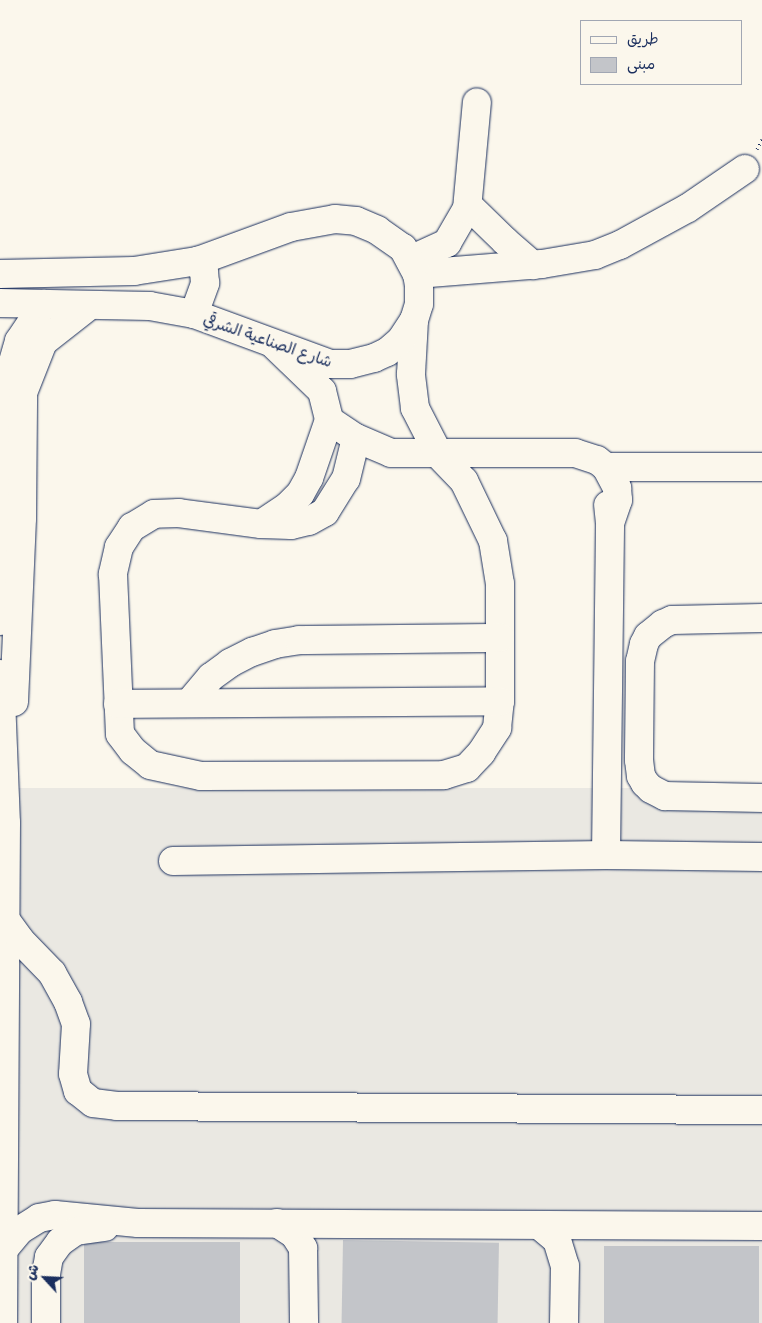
<!DOCTYPE html>
<meta charset="utf-8">
<style>
body{margin:0}
#map{position:relative;width:762px;height:1323px;overflow:hidden;background:#fbf7ec;font-family:"Patrick Hand","Playpen Sans Arabic",sans-serif}
div>[style]{position:absolute}
[style*='--x']{left:calc(var(--x)*1px);top:calc(var(--y)*1px);width:calc(var(--w)*1px);rotate:calc(var(--a)*1deg)}
.built>*{inset:0;background:#eae8e2;transform-origin:0 0}
.building>*{inset:0;background:#c3c5c9;transform-origin:0 0}
.path>*{height:3px;margin-top:-1.5px;transform-origin:0;background:repeating-linear-gradient(90deg,#1b2f5e 0 1px,transparent 0 5px)}
.roads{filter:drop-shadow(0 0 1px #1b2f5e) drop-shadow(0 0 1px #1b2f5e)}
.minor>*{height:28px;margin:-14px;padding:0 14px;transform-origin:14px;border-radius:14px;background:#fbf7ec}
.major>*{height:28px;margin:-14px;padding:0 14px;transform-origin:14px;border-radius:14px;background:#fbf7ec}
span{translate:-50% -50%;white-space:nowrap;text-align:center;line-height:1.15;-webkit-text-stroke:4.5px #fbf7ec;paint-order:stroke}
.street-label{font-size:16px;color:#1b2f5e}
.legend{position:absolute;left:580px;top:20px;width:162px;height:65px;box-sizing:border-box;background:#fbf7ec;border:1px solid #a1a7b3;margin:0;padding:6px 9px;list-style:none;font-size:15px;color:#1b2f5e}
.legend li{display:flex;align-items:center;gap:10px;height:25px}
.legend b{width:25px;border:1px solid #a1a7b3}
.north{position:absolute;left:20px;top:1253px;width:50px;height:50px;-webkit-text-stroke:4px #fbf7ec;paint-order:stroke;rotate:295deg;font-size:14px;font-weight:700;line-height:20px;text-align:center;color:#1b2f5e}
.north::after{content:'';display:block;margin:auto;width:18px;height:22px;background:#1b2f5e;clip-path:polygon(50% 0,100% 100%,50% 72%,0 100%)}
</style>
<div id="map">
<div class="built">
<div style="left:762px;top:788px;width:535px;height:762px;rotate:90deg"></div>
</div>
<div class="building">
<div style="left:343px;top:1240px;width:156px;height:83px;rotate:1deg"></div>
<div style="left:84px;top:1242px;width:156px;height:81px"></div>
<div style="left:604px;top:1246px;width:155px;height:77px"></div>
</div>
<div class="path">
<div style="--x:757;--y:149;--w:11;--a:-63"></div>
</div>
<div class="roads">
<div class="minor">
<div style="--x:468;--y:205;--w:52;--a:44.2"></div>
<div style="--x:505;--y:241;--w:37;--a:41"></div>
<div style="--x:410;--y:260;--w:41;--a:-24.7"></div>
<div style="--x:447;--y:243;--w:39;--a:-60"></div>
<div style="--x:467;--y:209;--w:107;--a:-84.7"></div>
<div style="--x:417;--y:274;--w:125;--a:-4.6"></div>
<div style="--x:542;--y:264;--w:54;--a:-9.6"></div>
<div style="--x:595;--y:255;--w:27;--a:-22"></div>
<div style="--x:620;--y:245;--w:77;--a:-28.6"></div>
<div style="--x:688;--y:208;--w:69;--a:-34.4"></div>
<div style="--x:273;--y:344;--w:68;--a:43.8"></div>
<div style="--x:322;--y:391;--w:30;--a:76"></div>
<div style="--x:329;--y:420;--w:32;--a:34"></div>
<div style="--x:356;--y:438;--w:38;--a:23"></div>
<div style="--x:391;--y:453;--w:184;--a:0"></div>
<div style="--x:575;--y:453;--w:23;--a:18"></div>
<div style="--x:597;--y:460;--w:11;--a:38"></div>
<div style="--x:606;--y:467;--w:24;--a:62"></div>
<div style="--x:617;--y:488;--w:12;--a:85"></div>
<div style="--x:618;--y:500;--w:24;--a:109"></div>
<div style="--x:329;--y:420;--w:61;--a:109"></div>
<div style="--x:309;--y:478;--w:18;--a:119"></div>
<div style="--x:300;--y:494;--w:17;--a:135"></div>
<div style="--x:288;--y:506;--w:32;--a:146"></div>
<div style="--x:261;--y:524;--w:83;--a:-172.4"></div>
<div style="--x:179;--y:513;--w:25;--a:178"></div>
<div style="--x:154;--y:514;--w:26;--a:149"></div>
<div style="--x:132;--y:527;--w:24;--a:123"></div>
<div style="--x:119;--y:547;--w:28;--a:103"></div>
<div style="--x:113;--y:574;--w:160;--a:87.5"></div>
<div style="--x:120;--y:734;--w:21;--a:53"></div>
<div style="--x:133;--y:751;--w:22;--a:39"></div>
<div style="--x:150;--y:765;--w:52;--a:12.2"></div>
<div style="--x:201;--y:776;--w:243;--a:-0.2"></div>
<div style="--x:444;--y:775;--w:24;--a:-17"></div>
<div style="--x:467;--y:768;--w:21;--a:-47"></div>
<div style="--x:481;--y:753;--w:30;--a:-57"></div>
<div style="--x:497;--y:728;--w:27;--a:-84"></div>
<div style="--x:500;--y:701;--w:117;--a:-90"></div>
<div style="--x:500;--y:584;--w:44;--a:-99.2"></div>
<div style="--x:493;--y:541;--w:67;--a:-115.8"></div>
<div style="--x:464;--y:481;--w:36;--a:-134"></div>
<div style="--x:439;--y:455;--w:53;--a:-117.1"></div>
<div style="--x:415;--y:408;--w:34;--a:-97"></div>
<div style="--x:411;--y:374;--w:54;--a:-86.8"></div>
<div style="--x:606;--y:467;--w:156;--a:0"></div>
<div style="--x:261;--y:524;--w:30;--a:2"></div>
<div style="--x:291;--y:525;--w:18;--a:-13"></div>
<div style="--x:309;--y:521;--w:18;--a:-29"></div>
<div style="--x:325;--y:512;--w:39;--a:-58"></div>
<div style="--x:346;--y:479;--w:42;--a:-76.3"></div>
<div style="--x:762;--y:618;--w:90;--a:178.7"></div>
<div style="--x:672;--y:620;--w:10;--a:156"></div>
<div style="--x:663;--y:624;--w:19;--a:141"></div>
<div style="--x:648;--y:636;--w:9;--a:117"></div>
<div style="--x:644;--y:644;--w:17;--a:103"></div>
<div style="--x:640;--y:661;--w:99;--a:90.6"></div>
<div style="--x:639;--y:760;--w:16;--a:83"></div>
<div style="--x:641;--y:776;--w:8;--a:60"></div>
<div style="--x:645;--y:783;--w:8;--a:45"></div>
<div style="--x:651;--y:789;--w:16;--a:27"></div>
<div style="--x:665;--y:796;--w:97;--a:1.2"></div>
<div style="--x:0;--y:621;--w:228;--a:-89"></div>
<div style="--x:4;--y:393;--w:54;--a:-73.9"></div>
<div style="--x:19;--y:341;--w:45;--a:-56"></div>
<div style="--x:0;--y:674;--w:149;--a:87.7"></div>
<div style="--x:6;--y:823;--w:500;--a:90.34"></div>
<div style="--x:14;--y:702;--w:184;--a:-87.5"></div>
<div style="--x:22;--y:518;--w:125;--a:-89.5"></div>
<div style="--x:23;--y:393;--w:55;--a:-68.6"></div>
<div style="--x:43;--y:342;--w:60;--a:-38.2"></div>
<div style="--x:189;--y:703;--w:34;--a:-50"></div>
<div style="--x:211;--y:677;--w:24;--a:-36"></div>
<div style="--x:230;--y:663;--w:25;--a:-27"></div>
<div style="--x:252;--y:652;--w:24;--a:-19"></div>
<div style="--x:275;--y:644;--w:24;--a:-9"></div>
<div style="--x:299;--y:640;--w:201;--a:-0.6"></div>
<div style="--x:118;--y:704;--w:382;--a:-0.4"></div>
<div style="--x:606;--y:855;--w:332;--a:-89.3"></div>
<div style="--x:610;--y:523;--w:18;--a:-96"></div>
<div style="--x:173;--y:861;--w:433;--a:-0.8"></div>
<div style="--x:606;--y:855;--w:156;--a:0.7"></div>
<div style="--x:5;--y:919;--w:26;--a:54"></div>
<div style="--x:20;--y:940;--w:46;--a:45.9"></div>
<div style="--x:52;--y:973;--w:33;--a:61"></div>
<div style="--x:68;--y:1002;--w:23;--a:70"></div>
<div style="--x:76;--y:1024;--w:50;--a:93.4"></div>
<div style="--x:73;--y:1074;--w:18;--a:74"></div>
<div style="--x:78;--y:1091;--w:19;--a:39"></div>
<div style="--x:93;--y:1103;--w:24;--a:7"></div>
<div style="--x:117;--y:1106;--w:645;--a:0.36"></div>
<div style="--x:277;--y:1223;--w:20;--a:33"></div>
<div style="--x:294;--y:1234;--w:17;--a:57"></div>
<div style="--x:303;--y:1248;--w:75;--a:89.2"></div>
<div style="--x:539;--y:1225;--w:23;--a:40"></div>
<div style="--x:557;--y:1240;--w:27;--a:73"></div>
<div style="--x:565;--y:1266;--w:57;--a:91"></div>
<div style="--x:4;--y:1249;--w:25;--a:-50"></div>
<div style="--x:20;--y:1230;--w:22;--a:-32"></div>
<div style="--x:39;--y:1218;--w:16;--a:-11"></div>
<div style="--x:55;--y:1215;--w:83;--a:5.5"></div>
<div style="--x:138;--y:1223;--w:624;--a:0.28"></div>
<div style="--x:46;--y:1323;--w:49;--a:-90"></div>
<div style="--x:46;--y:1274;--w:17;--a:-80"></div>
<div style="--x:49;--y:1257;--w:19;--a:-54"></div>
<div style="--x:60;--y:1242;--w:19;--a:-35"></div>
<div style="--x:76;--y:1231;--w:29;--a:-8"></div>
</div>
<div class="major">
<div style="--x:0;--y:274;--w:134;--a:-1.3"></div>
<div style="--x:134;--y:271;--w:65;--a:-8.9"></div>
<div style="--x:198;--y:261;--w:99;--a:-20.1"></div>
<div style="--x:291;--y:227;--w:45;--a:-10.3"></div>
<div style="--x:335;--y:219;--w:21;--a:5"></div>
<div style="--x:356;--y:221;--w:23;--a:23"></div>
<div style="--x:377;--y:230;--w:32;--a:35"></div>
<div style="--x:403;--y:248;--w:30;--a:62"></div>
<div style="--x:417;--y:274;--w:11;--a:80"></div>
<div style="--x:419;--y:285;--w:19;--a:90"></div>
<div style="--x:419;--y:304;--w:17;--a:107"></div>
<div style="--x:414;--y:320;--w:24;--a:123"></div>
<div style="--x:401;--y:340;--w:18;--a:139"></div>
<div style="--x:387;--y:352;--w:14;--a:155"></div>
<div style="--x:374;--y:358;--w:25;--a:166"></div>
<div style="--x:350;--y:364;--w:20;--a:180"></div>
<div style="--x:330;--y:364;--w:145;--a:-159.8"></div>
<div style="--x:194;--y:314;--w:45;--a:-169.7"></div>
<div style="--x:150;--y:306;--w:150;--a:-178.9"></div>
<div style="--x:194;--y:314;--w:33;--a:-70"></div>
<div style="--x:205;--y:283;--w:11;--a:-95"></div>
<div style="--x:204;--y:272;--w:13;--a:-119"></div>
</div>
</div>
<div class="street-label">
<span style="left:268px;top:340px;rotate:19deg">شارع الصناعية الشرقي</span>
</div>
<ul class="legend">
<li><b style="height:6px;background:#fbf7ec"></b>طريق</li>
<li><b style="height:14px;background:#c3c5c9"></b>مبنى</li>
</ul>
<div class="north">ش</div>
</div>
